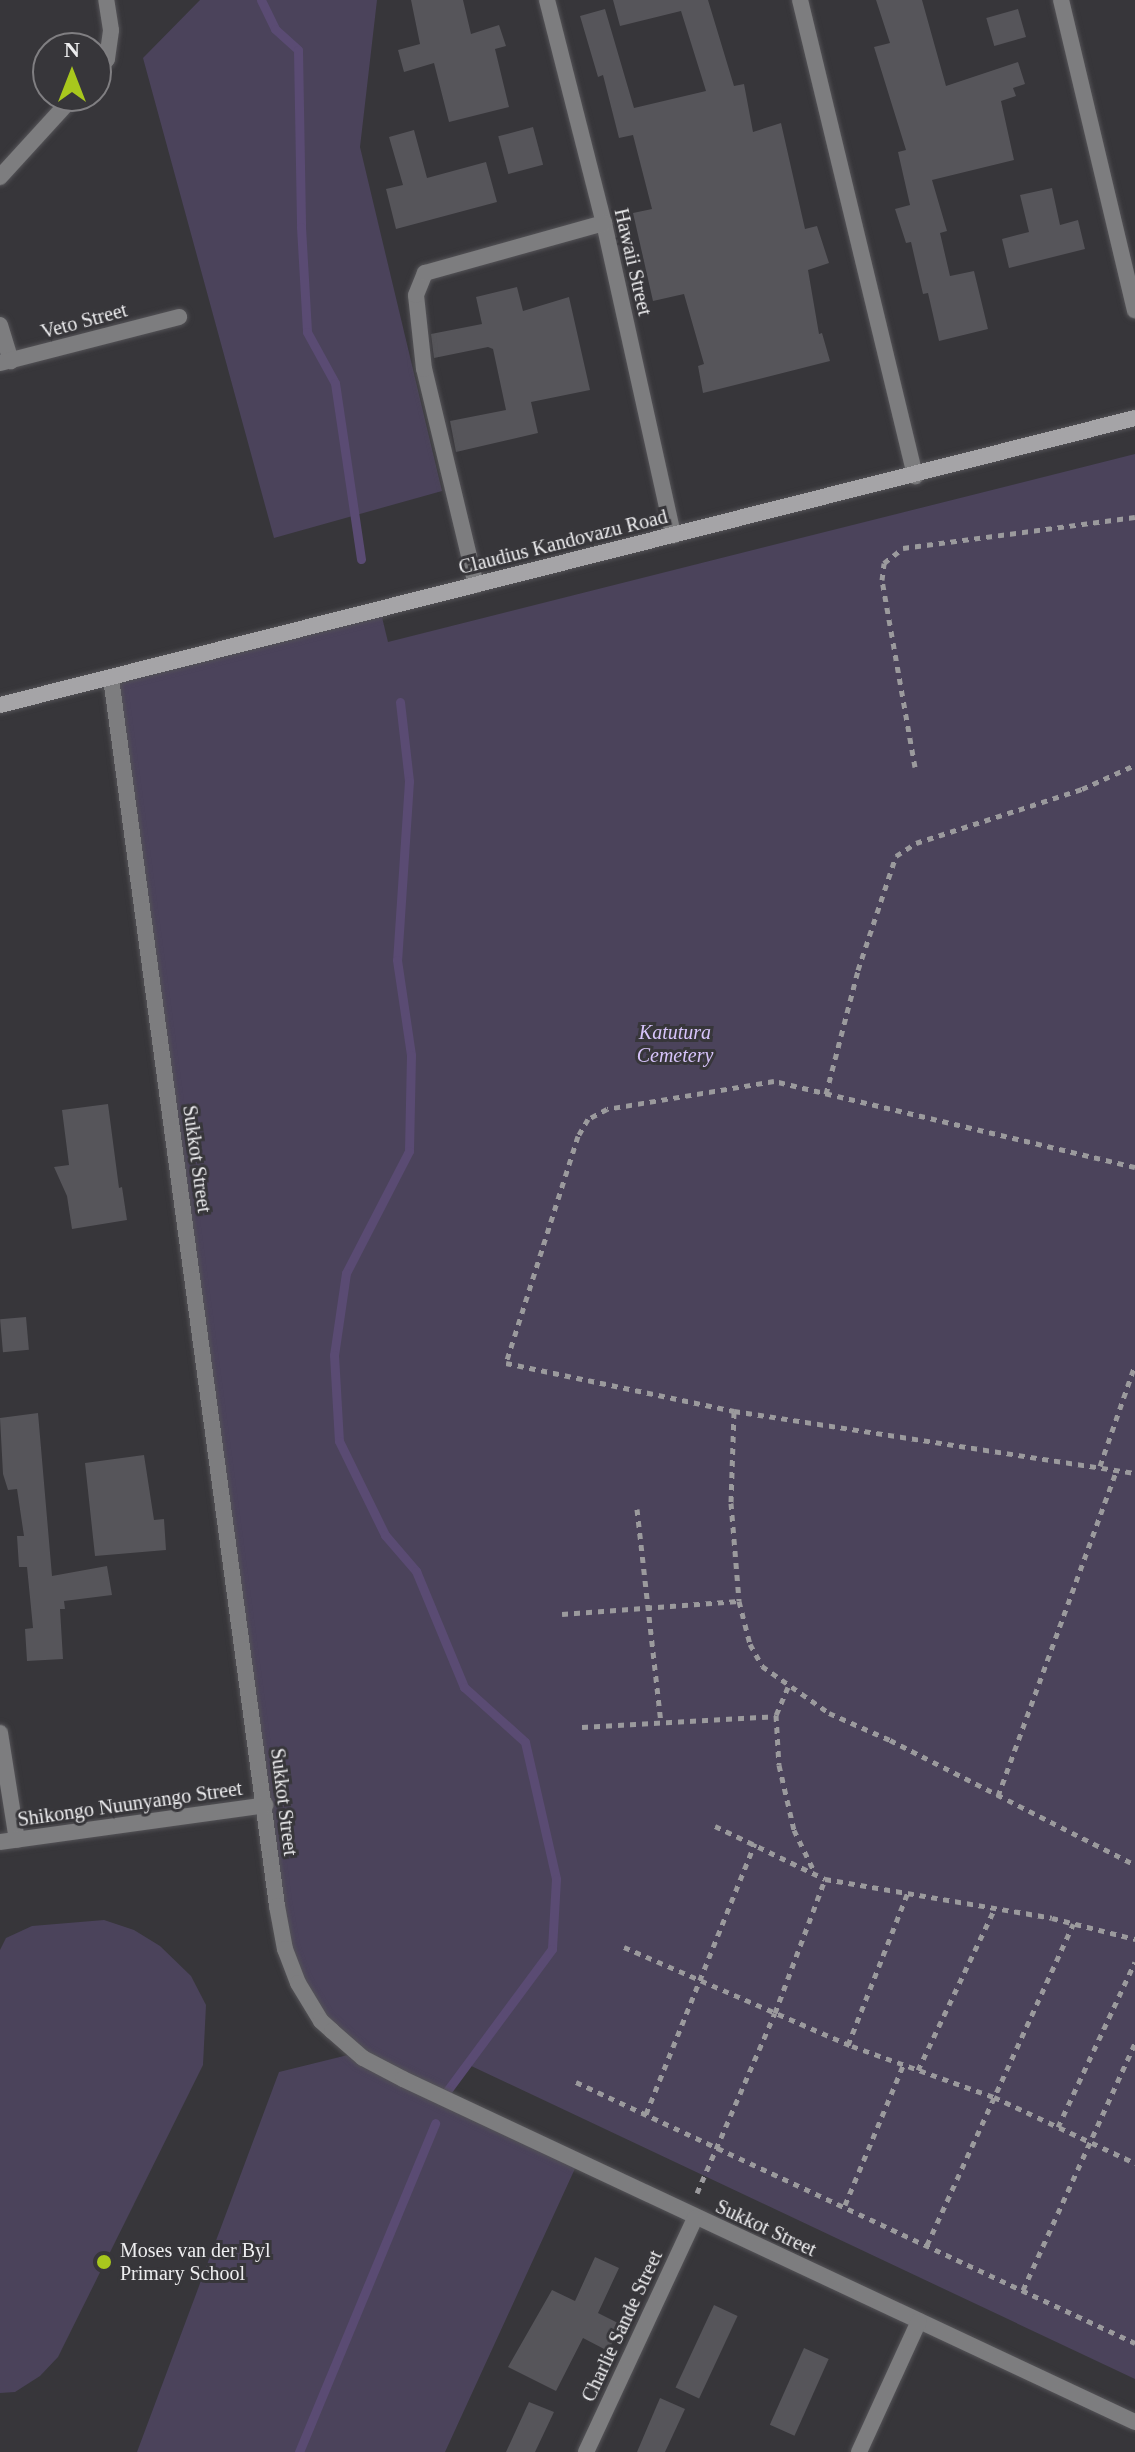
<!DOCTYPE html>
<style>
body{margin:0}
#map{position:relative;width:1135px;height:2452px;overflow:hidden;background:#37363a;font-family:Georgia,serif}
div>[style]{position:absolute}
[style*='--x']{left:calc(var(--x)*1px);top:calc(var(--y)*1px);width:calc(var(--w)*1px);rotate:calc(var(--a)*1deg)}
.green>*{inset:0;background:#4b435b}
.stream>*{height:9px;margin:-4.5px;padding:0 4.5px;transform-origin:4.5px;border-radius:4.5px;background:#5a4b73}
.building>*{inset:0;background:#56555a;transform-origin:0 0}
.path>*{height:5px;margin-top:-2.5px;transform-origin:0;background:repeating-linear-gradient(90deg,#9b9a9d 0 6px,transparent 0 12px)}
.roads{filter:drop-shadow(0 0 2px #545357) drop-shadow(0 0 2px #545357)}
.street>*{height:16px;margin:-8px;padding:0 8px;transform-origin:8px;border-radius:8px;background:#7d7d7f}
.secondary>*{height:16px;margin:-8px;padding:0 8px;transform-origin:8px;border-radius:8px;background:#a5a4a7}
.dots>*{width:22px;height:22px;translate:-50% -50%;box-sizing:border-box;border:4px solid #37363a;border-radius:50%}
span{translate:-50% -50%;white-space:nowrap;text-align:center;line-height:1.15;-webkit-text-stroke:6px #37363a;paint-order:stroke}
.street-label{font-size:20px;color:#ededef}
.park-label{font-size:20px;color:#d7c4fb;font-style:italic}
.poi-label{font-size:20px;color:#ededef}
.left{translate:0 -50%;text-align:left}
.north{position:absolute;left:32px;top:32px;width:80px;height:80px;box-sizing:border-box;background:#37363a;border:2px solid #807f82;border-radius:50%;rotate:0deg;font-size:22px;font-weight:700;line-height:32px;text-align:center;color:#ededef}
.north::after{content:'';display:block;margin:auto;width:28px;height:36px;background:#a8c71d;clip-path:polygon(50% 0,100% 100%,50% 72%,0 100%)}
</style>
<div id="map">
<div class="green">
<div style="clip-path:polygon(200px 0,377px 0,360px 147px,442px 491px,274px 538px,143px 58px)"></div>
<div style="clip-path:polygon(1135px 454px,1135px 2379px,467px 2064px,446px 2092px,578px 2162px,445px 2452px,137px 2452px,279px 2072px,356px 2053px,321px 2021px,285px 1949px,111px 678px,380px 609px,388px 642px)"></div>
<div style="clip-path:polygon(104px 1920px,134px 1930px,160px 1946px,191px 1976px,206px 2005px,203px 2065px,58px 2357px,40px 2376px,15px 2392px,0 2393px,0 1950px,6px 1938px,32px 1926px)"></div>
</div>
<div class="stream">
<div style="--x:261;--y:0;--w:32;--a:64"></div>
<div style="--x:275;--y:29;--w:31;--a:42"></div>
<div style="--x:298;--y:50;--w:177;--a:89"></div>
<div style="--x:301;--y:227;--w:105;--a:86.7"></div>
<div style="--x:307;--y:332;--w:58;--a:61.2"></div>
<div style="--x:335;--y:383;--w:178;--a:81.6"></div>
<div style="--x:400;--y:702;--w:80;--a:83.5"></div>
<div style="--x:409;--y:781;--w:179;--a:93.8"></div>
<div style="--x:397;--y:960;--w:96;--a:81.6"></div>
<div style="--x:411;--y:1055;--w:96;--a:91.2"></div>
<div style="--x:409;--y:1151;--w:137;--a:117.3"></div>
<div style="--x:346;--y:1273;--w:83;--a:98.3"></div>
<div style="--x:334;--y:1355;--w:86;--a:86.7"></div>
<div style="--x:339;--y:1441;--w:105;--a:63.9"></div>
<div style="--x:385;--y:1535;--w:48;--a:49.3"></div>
<div style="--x:416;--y:1571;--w:126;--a:67.5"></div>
<div style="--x:464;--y:1687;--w:82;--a:42"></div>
<div style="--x:525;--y:1742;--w:140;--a:77.2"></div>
<div style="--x:556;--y:1879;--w:70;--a:93.3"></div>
<div style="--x:552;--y:1949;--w:178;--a:126.5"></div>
<div style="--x:299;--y:2452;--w:356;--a:-67.5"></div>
</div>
<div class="building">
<div style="clip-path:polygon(411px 0,463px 0,471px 34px,499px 25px,506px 46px,495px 49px,509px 107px,449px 122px,434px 63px,404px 72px,398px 50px,420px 44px)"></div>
<div style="clip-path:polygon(613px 0,708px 0,734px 86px,744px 84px,753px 132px,781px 123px,805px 229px,817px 226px,829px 263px,808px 270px,819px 334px,822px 333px,830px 361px,703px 393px,698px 366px,704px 364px,684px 294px,653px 301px,633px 213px,652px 209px,633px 135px,619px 138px,603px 75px,598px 77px,580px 16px,605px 9px,634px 108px,706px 91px,681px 11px,620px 26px)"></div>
<div style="clip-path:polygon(876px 0,922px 0,946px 86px,1018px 62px,1025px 84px,1013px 88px,1016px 96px,1001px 101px,1014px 160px,932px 180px,947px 231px,940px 233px,950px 276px,974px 271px,988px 329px,939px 341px,928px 293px,923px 294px,911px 242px,906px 243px,895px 209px,910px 205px,898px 152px,906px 150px,874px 47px,890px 43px)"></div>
<div style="left:1018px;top:9px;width:29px;height:33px;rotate:74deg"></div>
<div style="left:533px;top:127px;width:39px;height:36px;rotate:75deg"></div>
<div style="clip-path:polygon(414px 130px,427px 178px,486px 162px,497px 202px,396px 229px,386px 189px,403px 185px,389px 137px)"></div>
<div style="clip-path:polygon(1052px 188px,1060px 225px,1078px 220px,1085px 249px,1009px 268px,1002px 239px,1029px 232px,1020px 195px)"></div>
<div style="clip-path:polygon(517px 287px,523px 311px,569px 297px,590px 390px,531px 402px,538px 433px,456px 452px,450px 421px,506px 410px,493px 349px,488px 347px,434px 358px,431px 334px,482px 324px,476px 297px)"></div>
<div style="clip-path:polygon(108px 1104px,119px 1188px,122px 1187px,127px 1220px,72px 1229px,67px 1196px,54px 1167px,69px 1165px,62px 1110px)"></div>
<div style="left:26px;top:1317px;width:33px;height:26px;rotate:85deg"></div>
<div style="clip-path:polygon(38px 1413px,52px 1576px,107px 1566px,112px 1595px,64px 1601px,65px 1609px,60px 1609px,63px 1659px,27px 1661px,25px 1629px,33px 1628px,27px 1567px,19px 1567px,17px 1536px,24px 1536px,17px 1489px,8px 1490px,3px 1474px,0 1418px)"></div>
<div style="clip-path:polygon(144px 1455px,154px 1520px,164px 1519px,166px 1550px,95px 1556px,85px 1463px)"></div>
<div style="clip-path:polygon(595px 2257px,619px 2268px,598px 2313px,622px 2325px,608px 2351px,583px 2338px,556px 2391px,508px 2367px,552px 2290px,575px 2301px)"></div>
<div style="left:714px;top:2305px;width:26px;height:91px;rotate:25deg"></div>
<div style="left:804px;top:2348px;width:27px;height:84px;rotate:24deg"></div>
<div style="clip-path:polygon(660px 2398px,685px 2409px,665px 2452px,637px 2452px)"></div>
<div style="clip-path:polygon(529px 2402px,554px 2412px,535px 2452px,506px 2452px)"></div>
</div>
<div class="path">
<div style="--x:915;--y:767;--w:190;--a:-100"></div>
<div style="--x:882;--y:580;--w:17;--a:-83"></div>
<div style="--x:884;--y:563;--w:24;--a:-38"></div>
<div style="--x:903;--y:548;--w:234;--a:-7.6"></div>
<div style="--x:826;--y:1094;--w:128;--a:-75.5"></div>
<div style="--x:858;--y:970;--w:120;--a:-71.6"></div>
<div style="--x:896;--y:856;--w:24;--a:-33"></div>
<div style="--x:916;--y:843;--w:175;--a:-18"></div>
<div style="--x:1082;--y:789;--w:58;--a:-24.4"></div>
<div style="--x:1135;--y:1167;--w:371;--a:-166.6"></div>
<div style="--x:774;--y:1081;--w:169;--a:170.5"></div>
<div style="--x:607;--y:1109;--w:21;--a:152"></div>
<div style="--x:588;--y:1119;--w:20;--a:120"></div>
<div style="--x:578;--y:1136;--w:238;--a:107.6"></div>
<div style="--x:506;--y:1363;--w:233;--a:11.9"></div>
<div style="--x:734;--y:1411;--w:406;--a:8.8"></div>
<div style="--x:734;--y:1412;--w:91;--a:91.9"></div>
<div style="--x:731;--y:1503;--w:98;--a:85.3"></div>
<div style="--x:739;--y:1601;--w:44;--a:75.7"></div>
<div style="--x:750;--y:1644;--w:25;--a:61"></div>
<div style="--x:762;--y:1666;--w:82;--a:35"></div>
<div style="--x:829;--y:1713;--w:67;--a:23.9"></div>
<div style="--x:890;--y:1740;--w:275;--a:27"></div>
<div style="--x:1100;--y:1466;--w:107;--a:-70.9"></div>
<div style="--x:637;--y:1509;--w:214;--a:83.6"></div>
<div style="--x:562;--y:1614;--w:177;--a:-4.2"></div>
<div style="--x:788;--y:1687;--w:30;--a:113"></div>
<div style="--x:776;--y:1715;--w:50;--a:86.6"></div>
<div style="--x:779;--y:1765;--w:67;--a:77"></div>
<div style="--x:794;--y:1830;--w:48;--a:64"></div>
<div style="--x:582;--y:1727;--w:194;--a:-3.2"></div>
<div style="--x:998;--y:1796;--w:348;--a:-70"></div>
<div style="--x:715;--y:1826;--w:122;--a:25.7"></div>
<div style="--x:825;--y:1879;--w:230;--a:9.7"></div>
<div style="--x:1052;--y:1918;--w:86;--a:14.2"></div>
<div style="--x:624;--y:1947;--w:249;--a:23.5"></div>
<div style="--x:852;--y:2046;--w:151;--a:19.8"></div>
<div style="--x:994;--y:2097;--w:156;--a:25.1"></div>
<div style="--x:848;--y:2045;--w:164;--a:-68.6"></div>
<div style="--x:918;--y:2070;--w:179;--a:-64.6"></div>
<div style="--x:576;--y:2082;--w:617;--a:25.03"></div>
<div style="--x:646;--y:2114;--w:292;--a:-68.1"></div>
<div style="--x:1058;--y:2127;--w:182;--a:-65"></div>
<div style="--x:697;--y:2193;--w:196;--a:-66.6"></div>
<div style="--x:775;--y:2013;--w:143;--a:-69.5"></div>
<div style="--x:845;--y:2205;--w:151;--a:-67.4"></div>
<div style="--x:927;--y:2245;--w:353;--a:-65.5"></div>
<div style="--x:1023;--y:2290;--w:271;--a:-65.6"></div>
</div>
<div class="roads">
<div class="street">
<div style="--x:547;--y:0;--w:230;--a:75.7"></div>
<div style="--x:604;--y:223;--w:320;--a:77.5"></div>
<div style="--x:800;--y:0;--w:490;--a:76.4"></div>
<div style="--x:1061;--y:0;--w:319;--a:76.6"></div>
<div style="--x:96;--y:71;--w:16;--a:-47"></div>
<div style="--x:107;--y:59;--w:29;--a:-82"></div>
<div style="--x:111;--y:30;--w:30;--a:-99"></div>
<div style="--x:0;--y:177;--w:110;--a:-47.6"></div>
<div style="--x:0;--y:325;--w:38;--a:73"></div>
<div style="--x:0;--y:363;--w:185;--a:-14.4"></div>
<div style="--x:476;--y:585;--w:222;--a:-103.5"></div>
<div style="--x:424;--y:369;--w:74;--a:-96.2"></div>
<div style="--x:416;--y:295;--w:24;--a:-68"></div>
<div style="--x:425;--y:273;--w:186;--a:-15.6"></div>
<div style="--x:111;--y:678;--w:1239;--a:82.3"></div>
<div style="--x:277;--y:1906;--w:44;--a:79.5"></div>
<div style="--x:285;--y:1949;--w:36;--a:69"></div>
<div style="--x:298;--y:1983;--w:44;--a:58.8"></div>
<div style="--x:321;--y:2021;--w:15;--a:42"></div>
<div style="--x:332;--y:2031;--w:41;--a:41.1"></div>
<div style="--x:363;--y:2058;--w:45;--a:27.7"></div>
<div style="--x:403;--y:2079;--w:808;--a:25.11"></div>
<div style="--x:0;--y:1733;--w:108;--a:81"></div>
<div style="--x:0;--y:1842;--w:268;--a:-7.9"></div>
<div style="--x:586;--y:2452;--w:258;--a:-65"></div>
<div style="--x:859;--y:2452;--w:144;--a:-65.4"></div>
</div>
<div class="secondary">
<div style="--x:0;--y:705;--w:1171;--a:-14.19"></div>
</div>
</div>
<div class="dots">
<div style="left:104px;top:2262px;background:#a8c71d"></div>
</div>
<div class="street-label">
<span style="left:633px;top:262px;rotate:77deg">Hawaii Street</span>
<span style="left:84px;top:321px;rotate:-15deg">Veto Street</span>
<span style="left:563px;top:542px;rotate:-14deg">Claudius Kandovazu Road</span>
<span style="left:197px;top:1159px;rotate:82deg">Sukkot Street</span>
<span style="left:284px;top:1802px;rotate:83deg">Sukkot Street</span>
<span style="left:130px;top:1804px;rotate:-8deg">Shikongo Nuunyango Street</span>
<span style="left:766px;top:2228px;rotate:25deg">Sukkot Street</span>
<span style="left:622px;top:2326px;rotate:-65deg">Charlie Sande Street</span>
</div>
<div class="park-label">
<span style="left:675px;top:1044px">Katutura<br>Cemetery</span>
</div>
<div class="poi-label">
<span class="left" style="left:120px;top:2262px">Moses van der Byl<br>Primary School</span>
</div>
<div class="north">N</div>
</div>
